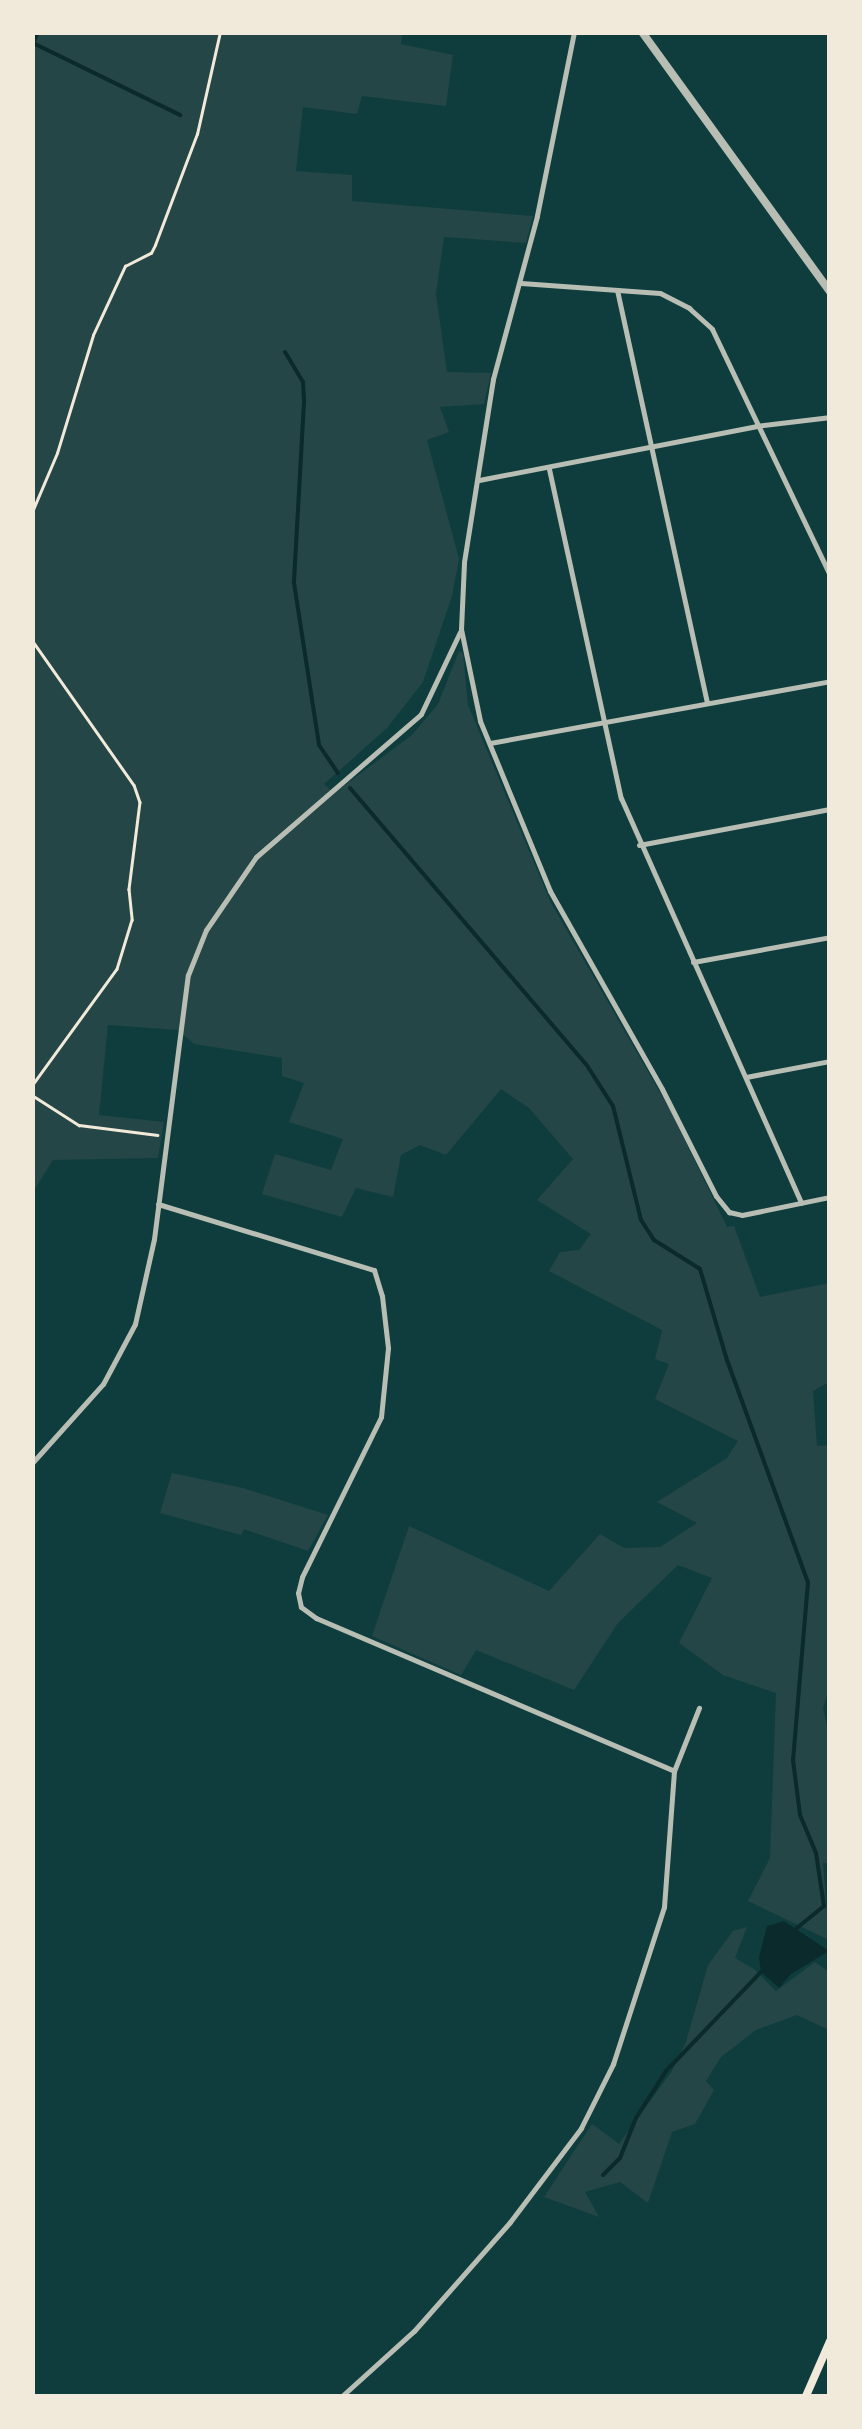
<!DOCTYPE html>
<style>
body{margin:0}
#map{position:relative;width:862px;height:2429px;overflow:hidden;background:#0f3d3e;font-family:"Times New Roman",serif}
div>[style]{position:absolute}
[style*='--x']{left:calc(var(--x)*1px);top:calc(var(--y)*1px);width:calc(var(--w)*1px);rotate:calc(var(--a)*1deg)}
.green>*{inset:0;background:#244646}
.water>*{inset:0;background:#0a2a2b}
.stream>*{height:4px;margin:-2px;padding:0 2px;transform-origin:2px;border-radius:2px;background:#0a2a2b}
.path>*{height:2.5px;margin:-1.25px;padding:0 1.25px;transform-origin:1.25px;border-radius:1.25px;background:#f1e9da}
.minor>*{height:5px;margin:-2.5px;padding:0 2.5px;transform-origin:2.5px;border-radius:2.5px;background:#b8beb3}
.tertiary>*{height:8px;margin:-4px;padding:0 4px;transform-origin:4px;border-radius:4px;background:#b8beb3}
.secondary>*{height:8px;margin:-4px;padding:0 4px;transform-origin:4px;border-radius:4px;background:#f1e9da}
span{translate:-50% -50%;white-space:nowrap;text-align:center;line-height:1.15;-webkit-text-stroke:8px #f1e9da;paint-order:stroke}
.frame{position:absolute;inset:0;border:35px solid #f1e9da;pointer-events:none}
</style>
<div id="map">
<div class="green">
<div style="clip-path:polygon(33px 33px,402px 33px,401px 44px,453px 55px,446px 106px,362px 96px,357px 114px,303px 107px,296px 171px,352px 175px,352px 201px,533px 216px,526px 243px,444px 237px,436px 294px,447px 372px,491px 373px,484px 404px,440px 407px,449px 432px,427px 440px,459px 559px,452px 596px,423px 682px,387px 728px,324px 784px,334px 793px,412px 735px,438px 704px,459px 651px,463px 653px,468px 705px,550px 901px,670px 1110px,727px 1227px,734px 1226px,760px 1297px,829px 1283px,829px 1382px,813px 1391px,817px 1446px,830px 1445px,830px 1686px,823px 1708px,830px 1741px,829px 1863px,823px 1863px,829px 1940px,748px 1901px,770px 1858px,776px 1693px,723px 1675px,679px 1643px,712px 1578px,678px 1565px,618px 1623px,574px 1690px,476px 1650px,461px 1675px,372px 1636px,409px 1526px,549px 1591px,600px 1534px,624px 1548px,660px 1547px,697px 1523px,657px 1502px,727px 1458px,738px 1441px,655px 1399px,669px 1364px,655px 1359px,662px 1330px,549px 1271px,560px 1252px,579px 1250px,591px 1234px,537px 1200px,573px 1159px,529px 1108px,501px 1089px,446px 1155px,420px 1145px,401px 1155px,393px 1197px,356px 1188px,342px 1217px,262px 1194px,275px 1154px,331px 1170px,343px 1139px,289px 1122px,304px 1083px,282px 1076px,282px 1058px,194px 1044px,178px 1030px,108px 1025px,99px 1115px,164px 1122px,158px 1158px,53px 1160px,33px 1192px)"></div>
<div style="clip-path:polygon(172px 1473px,243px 1488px,328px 1515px,308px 1551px,244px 1529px,241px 1535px,160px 1513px)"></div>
<div style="clip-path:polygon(747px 1927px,735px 1958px,754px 1969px,776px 1991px,815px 1962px,829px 1972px,829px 2030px,797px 2015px,756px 2030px,721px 2057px,706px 2081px,714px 2090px,695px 2124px,672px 2132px,648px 2203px,620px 2182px,585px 2192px,599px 2217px,544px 2197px,592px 2124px,619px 2144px,672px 2071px,686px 2042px,708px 1965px,733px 1931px)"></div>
</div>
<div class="water">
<div style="clip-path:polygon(784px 1921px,829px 1951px,791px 1974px,779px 1988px,761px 1972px,759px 1957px,767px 1926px)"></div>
</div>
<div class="stream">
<div style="--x:33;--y:43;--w:164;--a:26.1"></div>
<div style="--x:32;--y:45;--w:14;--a:-65"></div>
<div style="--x:285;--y:352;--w:35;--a:59"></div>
<div style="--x:303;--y:382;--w:20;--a:87"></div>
<div style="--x:304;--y:402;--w:181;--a:93.2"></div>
<div style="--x:294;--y:583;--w:164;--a:81.2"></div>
<div style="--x:319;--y:745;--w:34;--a:56"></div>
<div style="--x:350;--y:788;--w:363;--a:49.5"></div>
<div style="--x:586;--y:1064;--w:50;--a:57.3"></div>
<div style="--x:613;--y:1106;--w:117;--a:76.2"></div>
<div style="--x:641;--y:1220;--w:24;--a:57"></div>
<div style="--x:654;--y:1240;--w:54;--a:32.2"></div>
<div style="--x:700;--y:1269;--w:95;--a:73.5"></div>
<div style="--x:727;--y:1360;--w:236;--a:70"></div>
<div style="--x:808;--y:1582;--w:179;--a:94.8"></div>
<div style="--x:793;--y:1760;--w:55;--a:82.7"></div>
<div style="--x:800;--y:1815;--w:41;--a:67.2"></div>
<div style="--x:816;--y:1853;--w:54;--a:81.4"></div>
<div style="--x:824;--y:1906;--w:35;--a:141"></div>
<div style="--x:603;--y:2175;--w:24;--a:-45"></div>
<div style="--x:620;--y:2158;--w:43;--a:-68.2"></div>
<div style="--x:636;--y:2118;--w:56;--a:-57.4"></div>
<div style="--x:666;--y:2071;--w:137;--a:-46.2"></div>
</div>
<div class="path">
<div style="--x:32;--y:512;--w:64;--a:-67"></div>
<div style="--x:57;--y:453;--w:123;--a:-73"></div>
<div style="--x:93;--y:335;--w:76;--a:-65.1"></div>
<div style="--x:125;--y:266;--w:29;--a:-27"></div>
<div style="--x:151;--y:253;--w:9;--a:-63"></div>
<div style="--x:155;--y:245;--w:119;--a:-69.3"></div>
<div style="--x:197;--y:134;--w:105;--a:-77.3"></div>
<div style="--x:32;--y:640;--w:177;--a:54.9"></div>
<div style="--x:134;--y:785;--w:18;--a:71"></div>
<div style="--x:140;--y:802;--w:88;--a:97.2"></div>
<div style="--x:129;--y:889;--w:31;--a:84"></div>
<div style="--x:132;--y:920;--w:51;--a:107"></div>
<div style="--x:117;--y:969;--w:145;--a:126"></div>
<div style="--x:32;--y:1095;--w:56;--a:32.6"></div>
<div style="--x:79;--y:1125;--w:79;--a:7.3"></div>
</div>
<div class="minor">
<div style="--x:574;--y:32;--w:188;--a:101.4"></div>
<div style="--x:537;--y:216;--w:169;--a:105.1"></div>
<div style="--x:493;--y:379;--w:186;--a:99"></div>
<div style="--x:464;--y:563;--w:66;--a:92.6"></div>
<div style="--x:461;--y:629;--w:94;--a:78.3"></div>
<div style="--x:480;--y:721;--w:184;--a:67.6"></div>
<div style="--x:550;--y:891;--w:227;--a:60.5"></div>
<div style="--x:662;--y:1089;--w:120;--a:63.2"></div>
<div style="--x:716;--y:1196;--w:21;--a:51"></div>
<div style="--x:729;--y:1212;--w:13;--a:13"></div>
<div style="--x:742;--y:1215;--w:90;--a:-11.6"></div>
<div style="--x:521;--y:283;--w:139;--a:4.1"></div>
<div style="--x:660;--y:293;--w:33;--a:27"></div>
<div style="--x:689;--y:308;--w:31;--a:42"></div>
<div style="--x:712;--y:329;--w:273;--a:64.4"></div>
<div style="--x:617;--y:290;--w:422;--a:77.7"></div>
<div style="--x:549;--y:469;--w:337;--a:77.7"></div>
<div style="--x:621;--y:798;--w:443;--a:66"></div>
<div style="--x:479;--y:480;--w:282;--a:-11"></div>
<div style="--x:756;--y:426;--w:75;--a:-6.9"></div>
<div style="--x:490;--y:743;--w:346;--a:-10.3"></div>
<div style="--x:639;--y:845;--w:194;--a:-10.7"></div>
<div style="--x:693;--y:962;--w:139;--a:-10.3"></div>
<div style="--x:746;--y:1077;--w:86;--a:-10.8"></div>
<div style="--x:158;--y:1204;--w:226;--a:17"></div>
<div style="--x:374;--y:1270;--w:27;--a:73"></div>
<div style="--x:382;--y:1296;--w:52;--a:83.4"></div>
<div style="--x:388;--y:1348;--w:69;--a:95.8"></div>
<div style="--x:381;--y:1417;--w:178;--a:116.3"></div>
<div style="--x:302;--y:1577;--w:16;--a:104"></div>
<div style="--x:298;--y:1593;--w:14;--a:78"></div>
<div style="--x:301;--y:1607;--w:19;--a:36"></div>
<div style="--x:316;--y:1618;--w:389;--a:23.1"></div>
<div style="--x:32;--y:1463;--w:106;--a:-48.1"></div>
<div style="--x:103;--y:1384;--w:68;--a:-61.9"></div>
<div style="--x:135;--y:1324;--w:87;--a:-77.4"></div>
<div style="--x:154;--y:1239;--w:266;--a:-82.7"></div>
<div style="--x:188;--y:975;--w:48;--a:-68.2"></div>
<div style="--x:206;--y:930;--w:88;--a:-55.6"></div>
<div style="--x:256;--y:857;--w:218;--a:-40.9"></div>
<div style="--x:421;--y:714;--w:91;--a:-64.6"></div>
<div style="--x:342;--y:2396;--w:97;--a:-42.1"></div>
<div style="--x:414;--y:2331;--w:145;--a:-48.6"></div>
<div style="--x:510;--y:2222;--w:118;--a:-52.9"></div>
<div style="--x:581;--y:2128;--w:72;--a:-63.4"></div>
<div style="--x:613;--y:2064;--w:165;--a:-72"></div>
<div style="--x:664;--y:1907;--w:136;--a:-85.8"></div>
<div style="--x:674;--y:1771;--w:68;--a:-68.4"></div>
</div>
<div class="tertiary">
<div style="--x:642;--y:32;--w:321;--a:54.1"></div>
</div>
<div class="secondary">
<div style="--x:806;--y:2396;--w:60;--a:-66.4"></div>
</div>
<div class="frame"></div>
</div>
